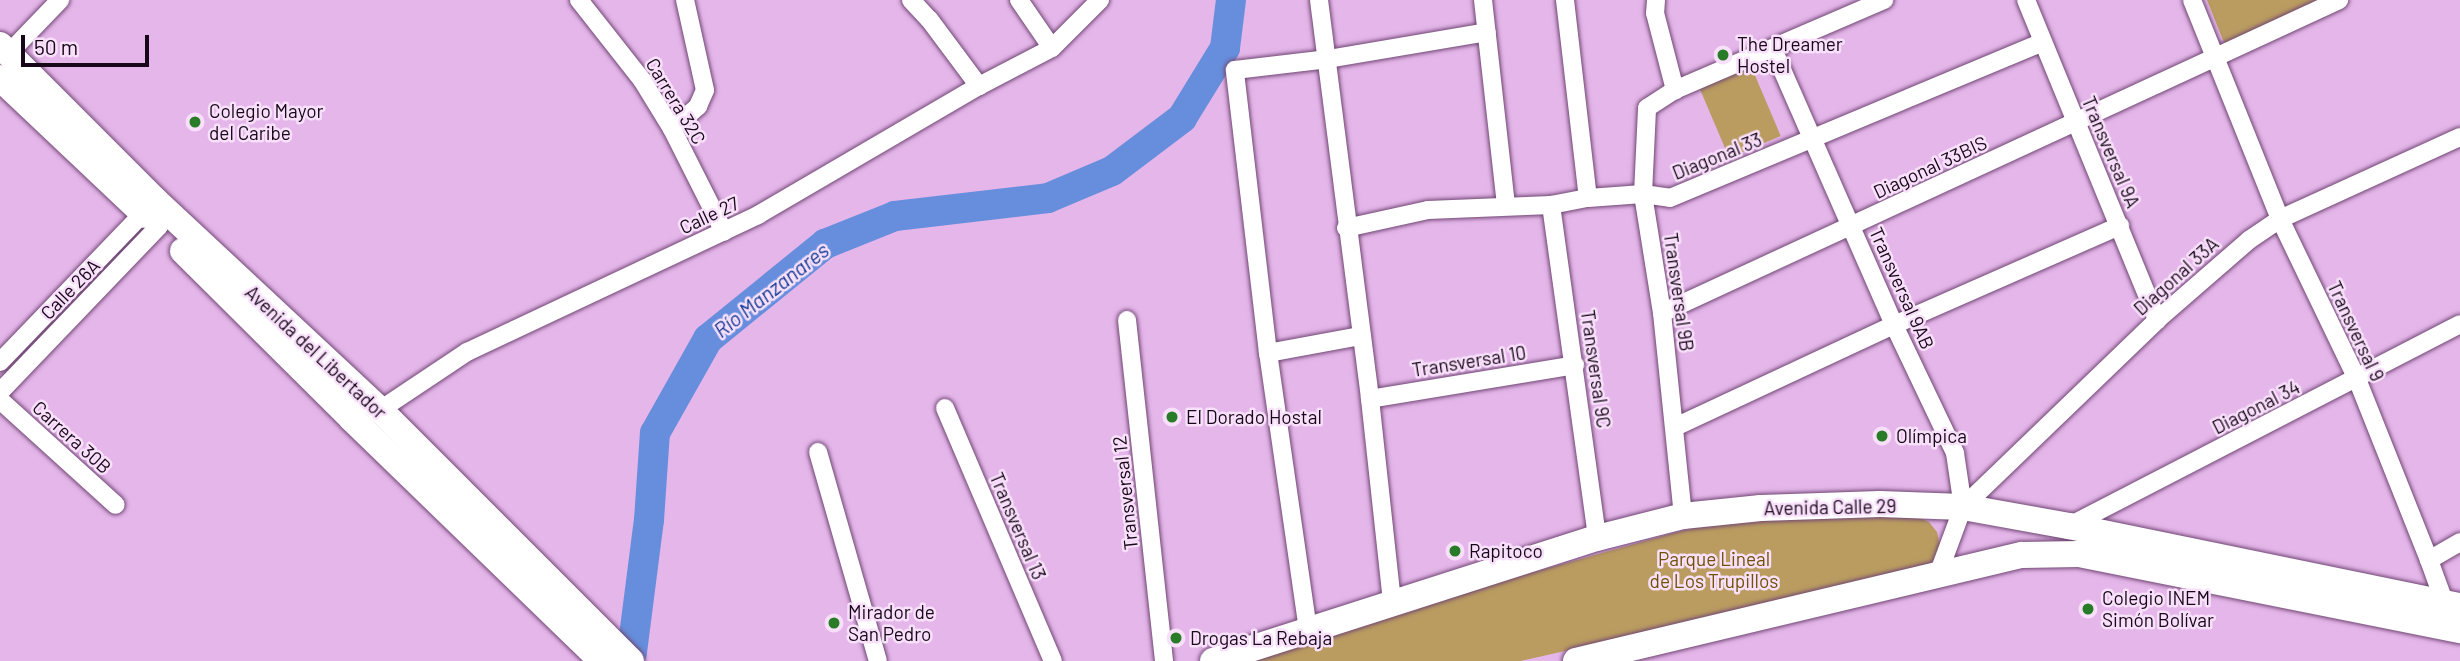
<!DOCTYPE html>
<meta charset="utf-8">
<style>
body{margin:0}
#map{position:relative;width:2460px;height:661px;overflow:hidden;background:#e5b6ea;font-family:Barlow,sans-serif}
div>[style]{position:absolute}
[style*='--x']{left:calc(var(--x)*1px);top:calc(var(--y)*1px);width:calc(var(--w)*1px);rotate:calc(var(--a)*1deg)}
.green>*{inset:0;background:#ba9c60;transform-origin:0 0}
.river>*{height:30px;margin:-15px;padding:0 15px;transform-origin:15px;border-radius:15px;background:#678edc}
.roads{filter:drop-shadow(0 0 2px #704774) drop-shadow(0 0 2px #704774)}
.street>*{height:18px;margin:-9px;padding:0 9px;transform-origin:9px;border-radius:9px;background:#fff}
.secondary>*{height:26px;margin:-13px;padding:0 13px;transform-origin:13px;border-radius:13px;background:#fff}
.dots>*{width:19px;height:19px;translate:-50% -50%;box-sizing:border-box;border:4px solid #f8e0fb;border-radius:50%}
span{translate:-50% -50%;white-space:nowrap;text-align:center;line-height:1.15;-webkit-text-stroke:5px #f8e0fb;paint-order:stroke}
.poi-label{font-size:19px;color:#170718}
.left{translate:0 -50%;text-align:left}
.street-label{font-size:19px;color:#170718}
.park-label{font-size:19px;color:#715203}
.water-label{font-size:21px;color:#123a94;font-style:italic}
.scale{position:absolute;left:21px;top:35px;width:128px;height:32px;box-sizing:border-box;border:4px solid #170718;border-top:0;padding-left:9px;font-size:21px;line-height:24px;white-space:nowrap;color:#170718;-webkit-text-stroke:5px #f8e0fb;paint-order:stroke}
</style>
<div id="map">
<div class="green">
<div style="clip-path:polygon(2207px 0,2323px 0,2225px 45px)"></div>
<div style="left:1751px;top:66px;width:76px;height:56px;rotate:67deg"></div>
<div style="clip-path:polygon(1798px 515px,1916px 516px,1929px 522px,1937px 532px,1940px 546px,1935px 558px,1924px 570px,1521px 661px,1232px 661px,1430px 601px,1677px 532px,1707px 525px)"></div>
</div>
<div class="river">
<div style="--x:625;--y:661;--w:11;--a:-52"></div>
<div style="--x:632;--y:652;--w:133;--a:-82.7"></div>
<div style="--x:649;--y:520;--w:87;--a:-86.1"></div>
<div style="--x:655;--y:433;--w:108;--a:-60.6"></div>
<div style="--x:708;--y:339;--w:151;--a:-39.1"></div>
<div style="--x:825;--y:244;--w:75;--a:-21.8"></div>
<div style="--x:895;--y:216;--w:154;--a:-6.7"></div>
<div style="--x:1048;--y:198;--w:69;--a:-22.9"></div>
<div style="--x:1112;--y:171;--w:88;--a:-37.1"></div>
<div style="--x:1182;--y:118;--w:82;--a:-58.4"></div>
<div style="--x:1225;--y:48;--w:48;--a:-82.9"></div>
</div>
<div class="roads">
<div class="street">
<div style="--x:579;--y:0;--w:102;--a:51.8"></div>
<div style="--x:642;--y:80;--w:57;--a:58.5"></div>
<div style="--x:672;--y:129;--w:115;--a:63.2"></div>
<div style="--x:911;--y:0;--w:26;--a:47"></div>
<div style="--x:929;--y:19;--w:84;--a:53.3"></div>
<div style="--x:1019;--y:0;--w:58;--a:55.5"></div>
<div style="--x:1319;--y:0;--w:402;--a:82.7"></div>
<div style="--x:1370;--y:399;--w:204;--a:83.8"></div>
<div style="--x:1483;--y:0;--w:207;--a:83.6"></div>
<div style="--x:1565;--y:0;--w:199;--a:83.4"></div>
<div style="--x:1656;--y:0;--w:13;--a:94"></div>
<div style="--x:1655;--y:13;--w:80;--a:75.4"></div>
<div style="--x:2026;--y:0;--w:346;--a:67.7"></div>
<div style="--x:2192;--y:0;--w:236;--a:68.1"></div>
<div style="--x:2280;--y:219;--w:178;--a:64.3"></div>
<div style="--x:2357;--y:379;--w:195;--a:68.3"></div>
<div style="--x:2429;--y:560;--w:47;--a:70"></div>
<div style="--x:2445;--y:604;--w:6;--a:108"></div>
<div style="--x:1773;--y:49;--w:301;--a:66.3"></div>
<div style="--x:1894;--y:325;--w:142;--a:64.5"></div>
<div style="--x:1955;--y:453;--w:55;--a:81.6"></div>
<div style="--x:1963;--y:507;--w:69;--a:110.3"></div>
<div style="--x:9;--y:53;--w:74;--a:-46.1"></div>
<div style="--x:672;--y:129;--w:35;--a:-41"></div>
<div style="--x:698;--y:106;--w:17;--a:-66"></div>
<div style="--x:705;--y:90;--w:92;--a:-102.5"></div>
<div style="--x:1551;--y:205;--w:336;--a:82.1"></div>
<div style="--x:1346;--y:228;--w:84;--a:-12.4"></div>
<div style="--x:1428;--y:210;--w:123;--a:-2.3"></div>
<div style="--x:1551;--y:205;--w:38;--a:-11"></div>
<div style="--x:1588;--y:198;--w:55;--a:-4.2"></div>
<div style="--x:1643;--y:194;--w:27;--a:8"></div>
<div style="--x:1670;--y:198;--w:404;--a:-22.7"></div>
<div style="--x:1662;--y:313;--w:746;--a:-24.81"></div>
<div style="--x:1127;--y:320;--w:343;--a:83.8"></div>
<div style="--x:1268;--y:353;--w:95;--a:-10.4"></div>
<div style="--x:0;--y:362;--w:216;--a:-46.1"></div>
<div style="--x:0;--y:392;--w:230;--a:-46.2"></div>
<div style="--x:159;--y:226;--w:17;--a:-65"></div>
<div style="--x:1370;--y:399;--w:208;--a:-9.4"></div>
<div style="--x:0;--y:400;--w:156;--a:42.2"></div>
<div style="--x:945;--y:408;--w:275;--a:66.9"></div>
<div style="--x:380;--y:410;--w:105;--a:-33.7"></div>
<div style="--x:467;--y:352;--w:322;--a:-25.2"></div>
<div style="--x:758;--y:215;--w:256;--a:-30.3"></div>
<div style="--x:979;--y:86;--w:82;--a:-27.5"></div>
<div style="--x:1052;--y:48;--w:68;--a:-45"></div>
<div style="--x:1675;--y:427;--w:242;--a:-25"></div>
<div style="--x:1894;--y:325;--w:247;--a:-23.7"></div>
<div style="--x:818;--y:452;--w:217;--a:74"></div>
<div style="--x:1963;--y:507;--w:269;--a:-43.9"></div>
<div style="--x:2157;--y:320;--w:122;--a:-41"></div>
<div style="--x:2249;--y:240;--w:37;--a:-34"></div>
<div style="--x:2280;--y:219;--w:198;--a:-24.5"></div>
<div style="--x:1683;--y:516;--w:204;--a:-95.9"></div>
<div style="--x:1662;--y:313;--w:121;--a:-99.1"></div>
<div style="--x:1643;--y:194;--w:86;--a:-87.3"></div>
<div style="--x:1647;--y:108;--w:33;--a:-33"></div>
<div style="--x:1675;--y:90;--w:228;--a:-23.3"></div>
<div style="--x:2069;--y:526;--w:440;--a:-27.3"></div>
<div style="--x:2429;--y:560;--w:36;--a:-30"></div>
<div style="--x:1308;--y:630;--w:280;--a:-98.2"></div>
<div style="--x:1268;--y:353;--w:285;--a:-96.7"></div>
<div style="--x:1235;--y:70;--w:94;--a:-6.7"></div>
<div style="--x:1328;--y:59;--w:161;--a:-9.6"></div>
</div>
<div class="secondary">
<div style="--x:0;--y:45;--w:219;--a:45"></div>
<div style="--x:155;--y:200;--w:308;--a:43"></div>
<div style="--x:380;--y:410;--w:355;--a:45"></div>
<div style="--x:0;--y:78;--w:199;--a:43.4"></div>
<div style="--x:183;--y:251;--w:238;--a:44.8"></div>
<div style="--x:352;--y:419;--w:348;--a:44.1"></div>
<div style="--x:1213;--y:661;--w:403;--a:-17.8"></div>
<div style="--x:1597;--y:538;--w:89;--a:-14.3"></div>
<div style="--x:1683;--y:516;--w:78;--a:-5.9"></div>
<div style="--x:1761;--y:508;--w:119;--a:-1.9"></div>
<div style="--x:1880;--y:504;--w:83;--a:2.1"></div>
<div style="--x:1963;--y:507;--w:108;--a:10.2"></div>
<div style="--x:2069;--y:526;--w:399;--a:11.6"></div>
<div style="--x:1576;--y:661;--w:458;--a:-13.4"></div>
<div style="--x:2022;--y:555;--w:57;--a:-1"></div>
<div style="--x:2079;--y:554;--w:389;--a:11.3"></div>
</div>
</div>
<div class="dots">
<div style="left:1723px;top:55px;background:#287c28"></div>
<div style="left:195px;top:122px;background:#287c28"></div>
<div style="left:1172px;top:417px;background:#287c28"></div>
<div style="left:1882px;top:436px;background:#287c28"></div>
<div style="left:1455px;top:551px;background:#287c28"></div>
<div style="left:2088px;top:609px;background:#287c28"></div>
<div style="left:834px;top:623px;background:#287c28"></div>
<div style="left:1176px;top:638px;background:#287c28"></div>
</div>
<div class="poi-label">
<span class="left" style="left:1737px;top:55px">The Dreamer<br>Hostel</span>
<span class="left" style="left:209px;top:122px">Colegio Mayor<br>del Caribe</span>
<span class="left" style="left:1186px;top:417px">El Dorado Hostal</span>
<span class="left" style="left:1896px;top:436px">Olímpica</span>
<span class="left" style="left:1469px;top:551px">Rapitoco</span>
<span class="left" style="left:2102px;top:609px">Colegio INEM<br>Simón Bolívar</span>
<span class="left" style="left:848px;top:623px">Mirador de<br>San Pedro</span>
<span class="left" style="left:1190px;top:638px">Drogas La Rebaja</span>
</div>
<div class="street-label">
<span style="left:676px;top:101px;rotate:59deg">Carrera 32C</span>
<span style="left:2111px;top:152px;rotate:67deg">Transversal 9A</span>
<span style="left:1717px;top:156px;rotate:-22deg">Diagonal 33</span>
<span style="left:1930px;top:167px;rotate:-25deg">Diagonal 33BIS</span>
<span style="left:709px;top:215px;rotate:-25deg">Calle 27</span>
<span style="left:2176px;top:276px;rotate:-42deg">Diagonal 33A</span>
<span style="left:1902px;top:288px;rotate:66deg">Transversal 9AB</span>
<span style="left:70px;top:289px;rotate:-46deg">Calle 26A</span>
<span style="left:1679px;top:292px;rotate:82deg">Transversal 9B</span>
<span style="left:2356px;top:331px;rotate:65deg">Transversal 9</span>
<span style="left:316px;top:352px;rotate:43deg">Avenida del Libertador</span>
<span style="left:1469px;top:361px;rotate:-9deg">Transversal 10</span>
<span style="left:1596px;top:369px;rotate:82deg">Transversal 9C</span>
<span style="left:2256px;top:407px;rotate:-27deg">Diagonal 34</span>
<span style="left:72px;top:437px;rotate:42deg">Carrera 30B</span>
<span style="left:1125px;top:493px;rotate:-96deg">Transversal 12</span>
<span style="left:1830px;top:507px;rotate:-1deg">Avenida Calle 29</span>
<span style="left:1018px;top:526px;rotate:67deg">Transversal 13</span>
</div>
<div class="park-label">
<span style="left:1714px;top:570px">Parque Lineal<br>de Los Trupillos</span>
</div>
<div class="water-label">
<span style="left:771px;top:290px;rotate:-38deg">Río Manzanares</span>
</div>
<div class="scale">50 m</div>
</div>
